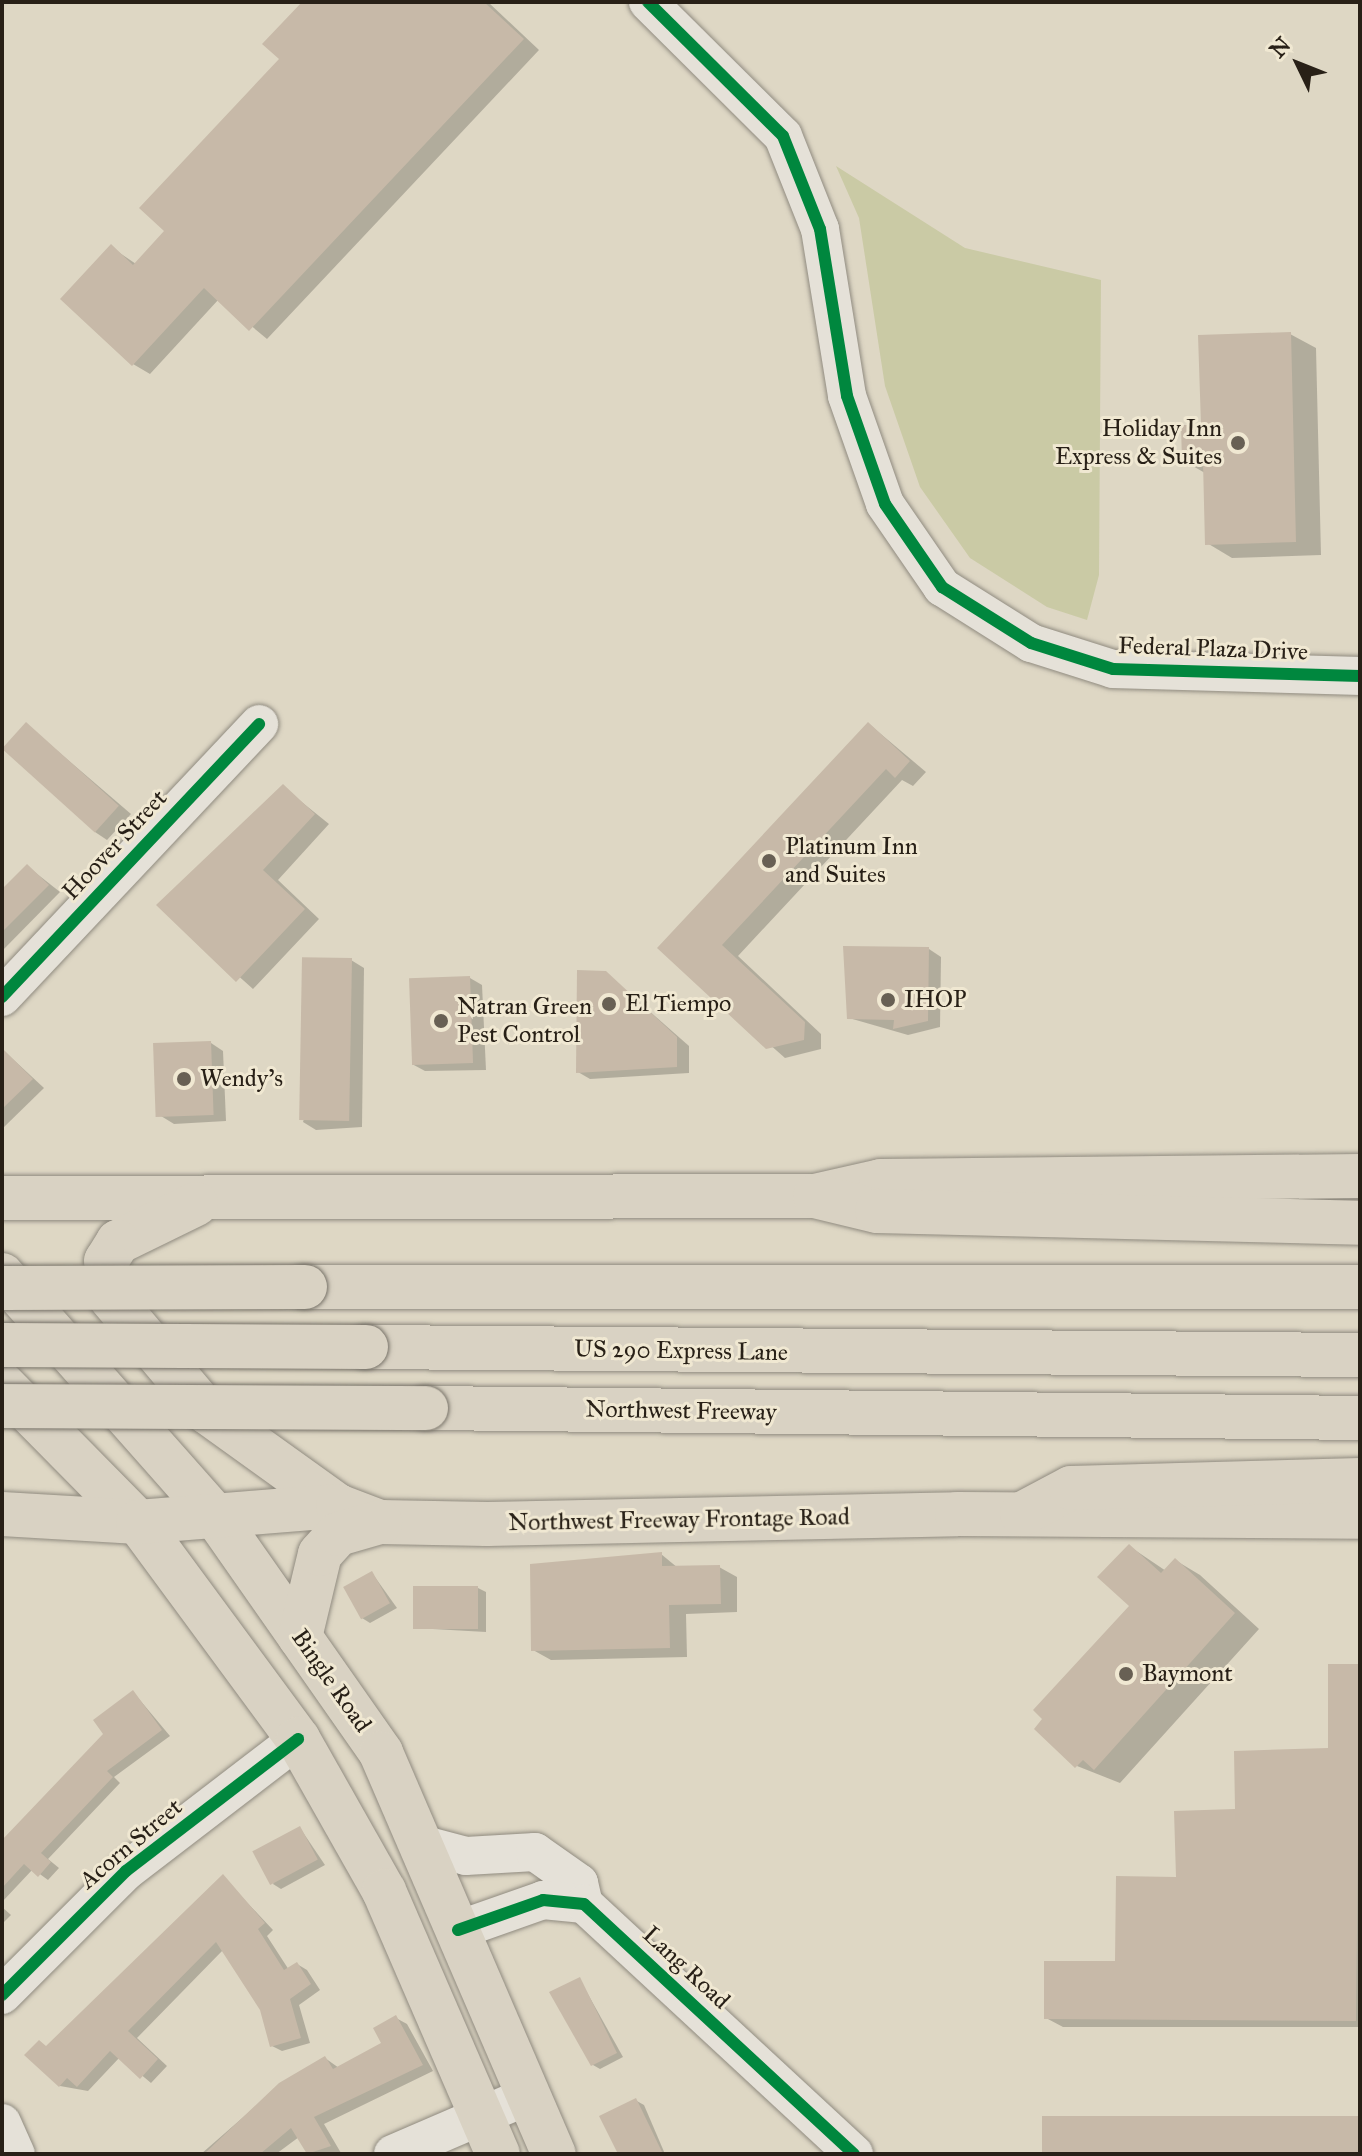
<!DOCTYPE html>
<style>
body{margin:0}
#map{position:relative;width:1362px;height:2156px;overflow:hidden;background:#ded7c4;font-family:"IM FELL Great Primer",serif}
div>[style]{position:absolute}
[style*='--x']{left:calc(var(--x)*1px);top:calc(var(--y)*1px);width:calc(var(--w)*1px);rotate:calc(var(--a)*1deg)}
.green>*{inset:0;background:#cacaa5}
.shadow>*{inset:0;background:#0003}
.building>*{inset:0;background:#c7b9a8;transform-origin:0 0}
.roads{filter:drop-shadow(0 0 2px #908b80) drop-shadow(0 0 2px #908b80)}
.minor>*{height:38px;margin:-19px;padding:0 19px;transform-origin:19px;border-radius:19px;background:#e5e1d8}
.major>*{height:44px;margin:-22px;padding:0 22px;transform-origin:22px;border-radius:22px;background:#d9d2c3}
.highway>*{height:44px;margin:-22px;padding:0 22px;transform-origin:22px;border-radius:22px;background:#d9d2c3}
.bridges{filter:drop-shadow(0 0 2px #777268) drop-shadow(0 0 2px #777268)}
.highway-bridge>*{height:44px;margin:-22px;padding:0 22px;transform-origin:22px;border-radius:22px;background:#d9d2c3}
.cycleway>*{height:12px;margin:-6px;padding:0 6px;transform-origin:6px;border-radius:6px;background:#00873e}
.dots>*{width:22px;height:22px;translate:-50% -50%;box-sizing:border-box;border:4px solid #f0e8d2;border-radius:50%}
span{translate:-50% -50%;white-space:nowrap;text-align:center;line-height:1.15;-webkit-text-stroke:6px #f0e8d2;paint-order:stroke}
.poi-label{font-size:24px;color:#282017}
.right{translate:-100% -50%;text-align:right}
.left{translate:0 -50%;text-align:left}
.street-label{font-size:24px;color:#282017}
.frame{position:absolute;inset:0;border:4px solid #282017;pointer-events:none}
.north{position:absolute;left:1258px;top:24px;width:80px;height:80px;-webkit-text-stroke:6px #f0e8d2;paint-order:stroke;rotate:313deg;font-size:22px;font-weight:700;line-height:32px;text-align:center;color:#282017}
.north::after{content:'';display:block;margin:auto;width:28px;height:36px;background:#282017;clip-path:polygon(50% 0,100% 100%,50% 72%,0 100%)}
</style>
<div id="map">
<div class="green">
<div style="clip-path:polygon(836px 166px,965px 248px,1101px 280px,1099px 575px,1087px 620px,1047px 607px,970px 558px,920px 487px,885px 386px,859px 218px)"></div>
</div>
<div class="shadow">
<div style="clip-path:polygon(304px 2px,488px 2px,539px 50px,267px 339px,219px 299px,150px 374px,133px 364px,111px 247px,136px 264px,167px 231px,282px 59px)"></div>
<div style="clip-path:polygon(1290px 334px,1316px 348px,1321px 555px,1232px 558px,1207px 543px,1205px 473px,1184px 461px,1203px 426px)"></div>
<div style="clip-path:polygon(26px 724px,131px 814px,107px 840px,95px 832px)"></div>
<div style="clip-path:polygon(869px 724px,926px 772px,913px 786px,902px 780px,738px 956px,821px 1034px,821px 1049px,785px 1058px,660px 948px)"></div>
<div style="clip-path:polygon(283px 787px,329px 824px,278px 880px,319px 919px,253px 989px,159px 905px)"></div>
<div style="clip-path:polygon(27px 866px,60px 892px,2px 951px,2px 892px)"></div>
<div style="clip-path:polygon(929px 949px,941px 957px,940px 1027px,908px 1035px,849px 1018px)"></div>
<div style="clip-path:polygon(351px 960px,364px 968px,362px 1127px,316px 1130px,303px 1122px)"></div>
<div style="clip-path:polygon(606px 973px,689px 1046px,689px 1073px,590px 1079px,578px 1072px)"></div>
<div style="clip-path:polygon(470px 978px,482px 985px,486px 1070px,425px 1071px,412px 1064px)"></div>
<div style="clip-path:polygon(211px 1043px,223px 1051px,226px 1121px,174px 1124px,161px 1116px)"></div>
<div style="clip-path:polygon(2px 1049px,44px 1088px,2px 1129px)"></div>
<div style="clip-path:polygon(1129px 1546px,1166px 1571px,1175px 1560px,1200px 1575px,1259px 1629px,1120px 1783px,1077px 1766px,1132px 1606px)"></div>
<div style="clip-path:polygon(661px 1554px,678px 1568px,719px 1567px,737px 1577px,737px 1612px,686px 1614px,687px 1657px,551px 1660px,533px 1650px)"></div>
<div style="clip-path:polygon(372px 1573px,397px 1608px,370px 1623px,362px 1618px)"></div>
<div style="clip-path:polygon(478px 1588px,486px 1592px,486px 1632px,415px 1628px)"></div>
<div style="clip-path:polygon(1330px 1666px,1360px 1666px,1360px 2027px,1063px 2027px,1046px 2018px,1117px 1963px,1237px 1811px,1330px 1750px)"></div>
<div style="clip-path:polygon(134px 1693px,170px 1736px,114px 1777px,120px 1783px,48px 1859px,59px 1868px,48px 1880px,33px 1869px,2px 1902px,2px 1843px,106px 1734px)"></div>
<div style="clip-path:polygon(300px 1828px,325px 1865px,281px 1889px,273px 1884px)"></div>
<div style="clip-path:polygon(223px 1877px,273px 1930px,267px 1936px,289px 1970px,297px 1964px,307px 1970px,320px 1990px,299px 2005px,310px 2043px,282px 2051px,272px 2046px,262px 2009px,223px 1950px,137px 2038px,167px 2066px,151px 2083px,120px 2057px,88px 2091px,60px 2086px,48px 2047px)"></div>
<div style="clip-path:polygon(2px 1907px,11px 1915px,2px 1924px)"></div>
<div style="clip-path:polygon(580px 1980px,623px 2057px,600px 2069px,593px 2065px)"></div>
<div style="clip-path:polygon(396px 2018px,407px 2024px,433px 2071px,324px 2124px,341px 2153px,309px 2154px,299px 2137px,276px 2154px,201px 2154px,280px 2085px,325px 2058px,339px 2068px,384px 2043px)"></div>
<div style="clip-path:polygon(635px 2100px,644px 2105px,665px 2154px,620px 2154px)"></div>
</div>
<div class="building">
<div style="clip-path:polygon(302px 2px,484px 2px,524px 39px,249px 331px,204px 288px,132px 366px,60px 299px,111px 244px,133px 265px,164px 231px,139px 208px,279px 59px,262px 44px)"></div>
<div style="clip-path:polygon(1291px 332px,1296px 542px,1205px 545px,1203px 462px,1182px 462px,1181px 425px,1201px 425px,1198px 335px)"></div>
<div style="left:26px;top:722px;width:125px;height:36px;rotate:42deg"></div>
<div style="clip-path:polygon(868px 722px,910px 761px,895px 778px,886px 769px,722px 945px,805px 1022px,804px 1040px,766px 1049px,657px 948px)"></div>
<div style="clip-path:polygon(283px 784px,315px 814px,263px 870px,305px 909px,236px 982px,156px 905px)"></div>
<div style="clip-path:polygon(27px 864px,49px 885px,2px 932px,2px 889px)"></div>
<div style="clip-path:polygon(843px 946px,929px 947px,928px 1021px,893px 1029px,894px 1020px,847px 1019px)"></div>
<div style="left:352px;top:958px;width:163px;height:50px;rotate:91deg"></div>
<div style="clip-path:polygon(577px 970px,606px 971px,677px 1037px,677px 1067px,576px 1073px)"></div>
<div style="left:470px;top:976px;width:87px;height:61px;rotate:88deg"></div>
<div style="left:211px;top:1041px;width:74px;height:58px;rotate:88deg"></div>
<div style="clip-path:polygon(2px 1048px,33px 1079px,2px 1109px)"></div>
<div style="clip-path:polygon(1129px 1544px,1161px 1573px,1175px 1558px,1235px 1613px,1094px 1770px,1083px 1760px,1075px 1768px,1034px 1729px,1042px 1719px,1033px 1710px,1129px 1606px,1097px 1577px)"></div>
<div style="clip-path:polygon(662px 1552px,662px 1566px,720px 1565px,721px 1604px,669px 1605px,670px 1648px,531px 1651px,530px 1564px)"></div>
<div style="left:372px;top:1571px;width:37px;height:33px;rotate:61deg"></div>
<div style="left:413px;top:1586px;width:65px;height:43px"></div>
<div style="clip-path:polygon(1328px 1664px,1360px 1664px,1356px 2021px,1044px 2019px,1044px 1961px,1115px 1961px,1116px 1876px,1176px 1877px,1174px 1811px,1235px 1809px,1234px 1751px,1328px 1748px)"></div>
<div style="clip-path:polygon(133px 1690px,162px 1730px,107px 1771px,113px 1777px,41px 1853px,51px 1862px,38px 1877px,24px 1864px,2px 1888px,2px 1840px,103px 1734px,93px 1720px)"></div>
<div style="left:300px;top:1826px;width:38px;height:54px;rotate:62deg"></div>
<div style="clip-path:polygon(223px 1874px,265px 1923px,258px 1929px,284px 1970px,297px 1962px,311px 1984px,290px 1999px,301px 2038px,270px 2047px,260px 2010px,216px 1942px,128px 2031px,158px 2059px,140px 2079px,110px 2051px,77px 2087px,67px 2078px,59px 2087px,24px 2055px,39px 2040px,46px 2046px)"></div>
<div style="clip-path:polygon(580px 1977px,617px 2053px,591px 2066px,549px 1992px)"></div>
<div style="clip-path:polygon(396px 2015px,423px 2065px,314px 2117px,331px 2146px,307px 2154px,291px 2128px,260px 2154px,204px 2154px,279px 2083px,325px 2056px,333px 2069px,381px 2043px,373px 2028px)"></div>
<div style="clip-path:polygon(636px 2098px,663px 2154px,618px 2154px,599px 2116px)"></div>
<div style="left:1360px;top:2116px;width:38px;height:318px;rotate:90deg"></div>
</div>
<div class="roads">
<div class="minor">
<div style="--x:648;--y:2;--w:190;--a:44.8"></div>
<div style="--x:783;--y:136;--w:100;--a:68.3"></div>
<div style="--x:820;--y:229;--w:169;--a:80.8"></div>
<div style="--x:847;--y:396;--w:114;--a:70.6"></div>
<div style="--x:885;--y:504;--w:101;--a:55.5"></div>
<div style="--x:942;--y:587;--w:105;--a:32.2"></div>
<div style="--x:1031;--y:643;--w:86;--a:17.6"></div>
<div style="--x:1113;--y:669;--w:247;--a:1.6"></div>
<div style="--x:2;--y:997;--w:375;--a:-46.7"></div>
<div style="--x:424;--y:1845;--w:43;--a:14.7"></div>
<div style="--x:466;--y:1856;--w:69;--a:-3.3"></div>
<div style="--x:535;--y:1852;--w:54;--a:35.2"></div>
<div style="--x:579;--y:1883;--w:22;--a:77"></div>
<div style="--x:458;--y:1930;--w:90;--a:-19.4"></div>
<div style="--x:543;--y:1900;--w:41;--a:5.6"></div>
<div style="--x:584;--y:1904;--w:368;--a:42.8"></div>
<div style="--x:2;--y:1995;--w:175;--a:-45"></div>
<div style="--x:126;--y:1871;--w:217;--a:-37.5"></div>
<div style="--x:2;--y:2123;--w:34;--a:66"></div>
<div style="--x:393;--y:2154;--w:149;--a:-23.3"></div>
</div>
<div class="major">
<div style="--x:2;--y:1198;--w:813;--a:-0.14"></div>
<div style="--x:815;--y:1196;--w:68;--a:-12.8"></div>
<div style="--x:881;--y:1181;--w:479;--a:-0.6"></div>
<div style="--x:196;--y:1204;--w:87;--a:154"></div>
<div style="--x:118;--y:1242;--w:22;--a:122"></div>
<div style="--x:106;--y:1261;--w:37;--a:82"></div>
<div style="--x:111;--y:1298;--w:149;--a:49.9"></div>
<div style="--x:207;--y:1412;--w:161;--a:35.7"></div>
<div style="--x:2;--y:1275;--w:323;--a:48.5"></div>
<div style="--x:216;--y:1517;--w:288;--a:55"></div>
<div style="--x:381;--y:1753;--w:437;--a:66.7"></div>
<div style="--x:2;--y:1384;--w:194;--a:45.4"></div>
<div style="--x:138;--y:1522;--w:270;--a:53.6"></div>
<div style="--x:298;--y:1739;--w:175;--a:60.5"></div>
<div style="--x:384;--y:1891;--w:287;--a:66.6"></div>
<div style="--x:2;--y:1514;--w:136;--a:3.4"></div>
<div style="--x:138;--y:1522;--w:201;--a:-4.6"></div>
<div style="--x:338;--y:1506;--w:45;--a:20.9"></div>
<div style="--x:380;--y:1522;--w:107;--a:1.1"></div>
<div style="--x:487;--y:1524;--w:470;--a:-1.2"></div>
<div style="--x:957;--y:1514;--w:403;--a:0.4"></div>
<div style="--x:300;--y:1637;--w:85;--a:-76.5"></div>
<div style="--x:320;--y:1554;--w:27;--a:-48"></div>
<div style="--x:338;--y:1534;--w:44;--a:-15.9"></div>
</div>
<div class="highway">
<div style="--x:815;--y:1196;--w:64;--a:13.6"></div>
<div style="--x:877;--y:1211;--w:483;--a:1.4"></div>
<div style="--x:305;--y:1287;--w:1055;--a:0"></div>
<div style="--x:366;--y:1347;--w:994;--a:0.46"></div>
<div style="--x:426;--y:1408;--w:934;--a:0.61"></div>
<div style="--x:1022;--y:1514;--w:55;--a:-28"></div>
<div style="--x:1071;--y:1488;--w:289;--a:-1.6"></div>
</div>
</div>
<div class="bridges">
<div class="highway-bridge">
<div style="--x:2;--y:1288;--w:303;--a:-0.2"></div>
<div style="--x:2;--y:1345;--w:364;--a:0.3"></div>
<div style="--x:2;--y:1406;--w:424;--a:0.3"></div>
</div>
</div>
<div class="cycleway">
<div style="--x:648;--y:2;--w:190;--a:44.8"></div>
<div style="--x:783;--y:136;--w:100;--a:68.3"></div>
<div style="--x:820;--y:229;--w:169;--a:80.8"></div>
<div style="--x:847;--y:396;--w:114;--a:70.6"></div>
<div style="--x:885;--y:504;--w:101;--a:55.5"></div>
<div style="--x:942;--y:587;--w:105;--a:32.2"></div>
<div style="--x:1031;--y:643;--w:86;--a:17.6"></div>
<div style="--x:1113;--y:669;--w:247;--a:1.6"></div>
<div style="--x:2;--y:997;--w:375;--a:-46.7"></div>
<div style="--x:458;--y:1930;--w:90;--a:-19.4"></div>
<div style="--x:543;--y:1900;--w:41;--a:5.6"></div>
<div style="--x:584;--y:1904;--w:368;--a:42.8"></div>
<div style="--x:2;--y:1995;--w:175;--a:-45"></div>
<div style="--x:126;--y:1871;--w:217;--a:-37.5"></div>
</div>
<div class="dots">
<div style="left:1238px;top:443px;background:#686054"></div>
<div style="left:769px;top:861px;background:#686054"></div>
<div style="left:888px;top:1000px;background:#686054"></div>
<div style="left:609px;top:1004px;background:#686054"></div>
<div style="left:441px;top:1021px;background:#686054"></div>
<div style="left:184px;top:1079px;background:#686054"></div>
<div style="left:1126px;top:1674px;background:#686054"></div>
</div>
<div class="poi-label">
<span class="right" style="left:1222px;top:443px">Holiday Inn<br>Express &amp; Suites</span>
<span class="left" style="left:785px;top:861px">Platinum Inn<br>and Suites</span>
<span class="left" style="left:904px;top:1000px">IHOP</span>
<span class="left" style="left:625px;top:1004px">El Tiempo</span>
<span class="left" style="left:457px;top:1021px">Natran Green<br>Pest Control</span>
<span class="left" style="left:200px;top:1079px">Wendy's</span>
<span class="left" style="left:1142px;top:1674px">Baymont</span>
</div>
<div class="street-label">
<span style="left:1213px;top:649px;rotate:2deg">Federal Plaza Drive</span>
<span style="left:115px;top:845px;rotate:-47deg">Hoover Street</span>
<span style="left:681px;top:1351px;rotate:1deg">US 290 Express Lane</span>
<span style="left:681px;top:1411px;rotate:1deg">Northwest Freeway</span>
<span style="left:679px;top:1520px;rotate:-1deg">Northwest Freeway Frontage Road</span>
<span style="left:331px;top:1681px;rotate:55deg">Bingle Road</span>
<span style="left:131px;top:1844px;rotate:-40deg">Acorn Street</span>
<span style="left:686px;top:1968px;rotate:43deg">Lang Road</span>
</div>
<div class="frame"></div>
<div class="north">N</div>
</div>
